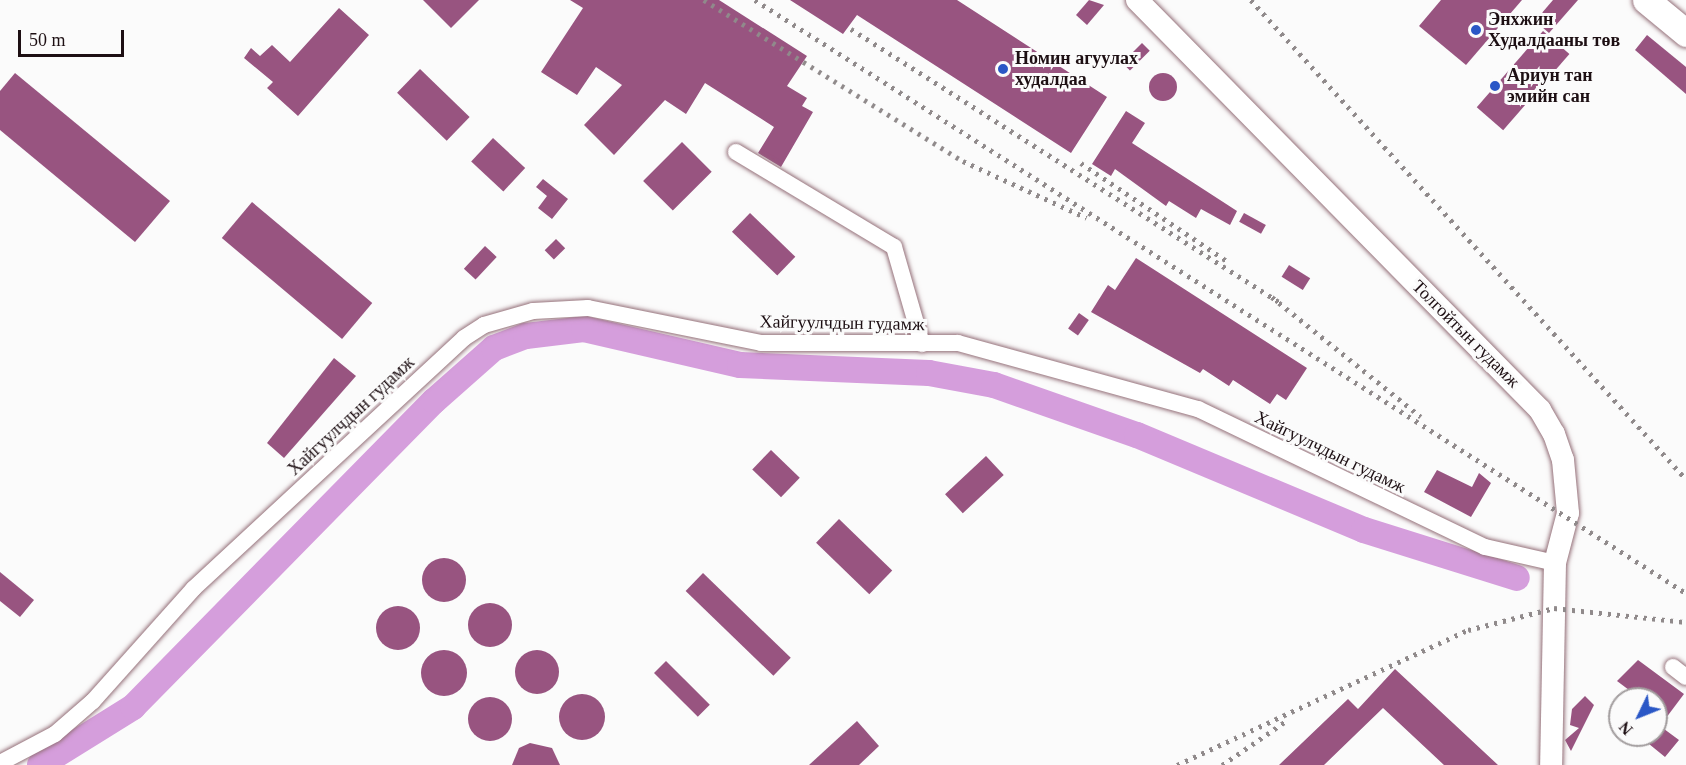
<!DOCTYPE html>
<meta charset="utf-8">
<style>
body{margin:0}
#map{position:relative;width:1686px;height:765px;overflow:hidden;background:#fbfbfb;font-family:"Times New Roman",serif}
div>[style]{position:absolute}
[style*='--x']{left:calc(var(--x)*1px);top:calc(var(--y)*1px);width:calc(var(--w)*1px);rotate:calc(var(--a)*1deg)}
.river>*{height:26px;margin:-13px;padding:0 13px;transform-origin:13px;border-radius:13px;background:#d59edc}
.building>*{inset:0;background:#985480;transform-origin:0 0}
.round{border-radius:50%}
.roads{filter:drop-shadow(0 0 2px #95717a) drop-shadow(0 0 2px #95717a)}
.minor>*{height:16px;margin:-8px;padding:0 8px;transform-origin:8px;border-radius:8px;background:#fff}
.secondary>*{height:22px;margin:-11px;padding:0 11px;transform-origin:11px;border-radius:11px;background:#fff}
.trunk>*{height:27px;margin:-13.5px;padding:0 13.5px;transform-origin:13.5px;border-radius:13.5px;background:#fff}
.rail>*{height:4.5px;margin-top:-2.25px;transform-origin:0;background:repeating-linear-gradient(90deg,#908a8b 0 3px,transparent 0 9px)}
.dots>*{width:16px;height:16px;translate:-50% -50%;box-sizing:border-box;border:3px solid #fbfbfb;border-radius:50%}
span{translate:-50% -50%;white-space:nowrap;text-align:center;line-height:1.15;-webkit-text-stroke:6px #fbfbfb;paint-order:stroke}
.poi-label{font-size:18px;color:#1d0f13;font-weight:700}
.left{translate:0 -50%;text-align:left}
.street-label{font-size:18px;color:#1d0f13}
.north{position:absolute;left:1608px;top:687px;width:60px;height:60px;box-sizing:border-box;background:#fbfbfb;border:2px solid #a29d9e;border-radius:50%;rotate:227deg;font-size:16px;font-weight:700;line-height:24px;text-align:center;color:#1d0f13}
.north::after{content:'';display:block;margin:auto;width:21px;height:27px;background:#2a57c6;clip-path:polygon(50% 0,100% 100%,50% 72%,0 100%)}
.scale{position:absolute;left:18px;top:30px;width:106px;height:27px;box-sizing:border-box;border:3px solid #1d0f13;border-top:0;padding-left:8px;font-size:18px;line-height:21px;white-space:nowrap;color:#1d0f13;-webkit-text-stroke:4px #fbfbfb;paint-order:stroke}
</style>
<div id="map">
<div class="river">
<div style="--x:40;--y:765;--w:110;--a:-31.9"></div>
<div style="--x:133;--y:707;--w:429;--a:-45.5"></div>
<div style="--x:434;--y:401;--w:80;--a:-41.5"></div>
<div style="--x:494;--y:348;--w:34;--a:-21"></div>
<div style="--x:526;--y:336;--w:58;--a:-6.9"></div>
<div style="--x:584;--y:329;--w:160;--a:13"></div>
<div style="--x:740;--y:365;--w:189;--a:2.4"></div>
<div style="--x:929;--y:373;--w:66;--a:10.5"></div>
<div style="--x:994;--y:385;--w:151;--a:19.3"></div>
<div style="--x:1137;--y:435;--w:246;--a:22.7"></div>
<div style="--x:1364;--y:530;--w:160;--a:17.4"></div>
</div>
<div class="building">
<div style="clip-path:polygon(423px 0,479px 0,451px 28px)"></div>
<div style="clip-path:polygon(570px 0,719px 0,807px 56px,787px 86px,807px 98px,802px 106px,813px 112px,781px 167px,758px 153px,774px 127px,705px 83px,686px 114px,665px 100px,614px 155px,584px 125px,622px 85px,596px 67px,577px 95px,541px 72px,583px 8px)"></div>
<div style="clip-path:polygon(790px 0,957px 0,1107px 97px,1071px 153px,857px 15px,843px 34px)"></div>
<div style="clip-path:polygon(1089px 0,1104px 5px,1087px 25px,1076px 15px)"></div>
<div style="clip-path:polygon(1441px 0,1522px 0,1466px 65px,1419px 26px)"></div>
<div style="clip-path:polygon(1553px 0,1578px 0,1549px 33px,1535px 21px)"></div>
<div style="clip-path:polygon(339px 8px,369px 35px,298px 116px,267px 88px,273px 82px,244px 58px,251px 48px,260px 56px,272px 45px,290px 62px)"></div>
<div style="left:1543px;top:31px;width:35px;height:101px;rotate:41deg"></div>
<div style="clip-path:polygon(1647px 35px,1686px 67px,1686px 94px,1635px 50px)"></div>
<div style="left:1142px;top:43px;width:11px;height:28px;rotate:45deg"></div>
<div style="left:420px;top:69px;width:69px;height:33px;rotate:44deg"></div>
<div class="round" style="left:1149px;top:73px;width:28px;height:28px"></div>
<div style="clip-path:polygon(15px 73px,170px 201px,135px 242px,0 130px,0 91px)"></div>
<div style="clip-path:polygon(1126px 111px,1145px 123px,1132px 143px,1237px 211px,1230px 225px,1201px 209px,1196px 218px,1169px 201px,1166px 206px,1115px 169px,1111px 176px,1092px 164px)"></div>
<div style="left:493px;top:138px;width:44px;height:32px;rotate:43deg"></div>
<div style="left:682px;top:142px;width:42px;height:55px;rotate:45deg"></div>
<div style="clip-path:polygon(543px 179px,568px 199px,552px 219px,538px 208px,547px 196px,536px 187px)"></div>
<div style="left:252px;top:202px;width:157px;height:47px;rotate:40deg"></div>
<div style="left:750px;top:213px;width:63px;height:26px;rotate:44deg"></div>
<div style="left:1244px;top:213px;width:25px;height:10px;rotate:29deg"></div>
<div style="left:556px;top:239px;width:13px;height:16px;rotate:45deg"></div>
<div style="left:485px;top:246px;width:16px;height:31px;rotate:43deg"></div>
<div style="clip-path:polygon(1136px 258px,1307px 368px,1286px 400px,1277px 394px,1270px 404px,1233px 380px,1229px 386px,1203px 369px,1200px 373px,1091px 312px,1108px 285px,1115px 290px)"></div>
<div style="left:1289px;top:265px;width:25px;height:14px;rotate:32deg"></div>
<div style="left:1079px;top:313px;width:12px;height:19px;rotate:35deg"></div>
<div style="clip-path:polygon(334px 358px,356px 376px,284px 458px,267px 443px)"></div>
<div style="left:771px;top:450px;width:40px;height:27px;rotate:44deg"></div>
<div style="left:986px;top:456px;width:26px;height:56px;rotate:47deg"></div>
<div style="clip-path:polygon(1437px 470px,1472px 487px,1479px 473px,1491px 483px,1471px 517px,1424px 492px)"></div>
<div style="left:839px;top:519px;width:74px;height:33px;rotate:44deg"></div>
<div class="round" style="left:422px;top:558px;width:44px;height:44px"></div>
<div style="clip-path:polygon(0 572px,34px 600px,20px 617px,0 601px)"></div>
<div style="left:703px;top:573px;width:122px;height:25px;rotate:44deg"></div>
<div class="round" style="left:468px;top:603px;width:44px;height:44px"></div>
<div class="round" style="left:376px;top:606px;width:44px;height:44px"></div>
<div class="round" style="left:515px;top:650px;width:44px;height:44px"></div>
<div class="round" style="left:421px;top:650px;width:46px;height:46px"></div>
<div style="clip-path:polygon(1638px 660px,1684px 694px,1660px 726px,1679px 740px,1665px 757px,1638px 735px,1656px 735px,1656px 699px,1641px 699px,1617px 681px)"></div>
<div style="left:666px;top:661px;width:62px;height:17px;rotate:45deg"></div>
<div style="clip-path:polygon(1395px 669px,1498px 765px,1444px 765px,1383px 708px,1324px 765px,1279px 765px,1348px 699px,1358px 709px)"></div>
<div class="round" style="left:559px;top:694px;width:46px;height:46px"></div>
<div style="clip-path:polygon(1585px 696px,1594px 705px,1571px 751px,1565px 740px,1579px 728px,1570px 725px,1572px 709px)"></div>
<div class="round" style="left:468px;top:697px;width:44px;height:44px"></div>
<div style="clip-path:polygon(857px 721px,879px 746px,859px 765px,809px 765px)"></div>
<div style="clip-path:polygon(530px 743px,552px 748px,560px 765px,512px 765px,519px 748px)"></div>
</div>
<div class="roads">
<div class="minor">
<div style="--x:736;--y:152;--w:184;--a:31"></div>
<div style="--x:894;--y:247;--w:101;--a:73.9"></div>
<div style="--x:1673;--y:667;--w:16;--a:38"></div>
<div style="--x:0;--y:763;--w:62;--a:-27.8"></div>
<div style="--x:55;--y:734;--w:50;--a:-41"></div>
<div style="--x:93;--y:701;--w:150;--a:-48.2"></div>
<div style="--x:193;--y:589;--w:369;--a:-42.8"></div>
<div style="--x:464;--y:338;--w:24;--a:-33"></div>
<div style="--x:484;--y:325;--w:51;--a:-15.9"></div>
<div style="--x:533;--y:311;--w:55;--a:-3.1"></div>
<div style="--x:588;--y:308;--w:177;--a:11.4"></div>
<div style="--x:761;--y:343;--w:197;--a:0"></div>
<div style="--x:958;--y:343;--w:249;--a:15.4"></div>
<div style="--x:1198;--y:409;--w:318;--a:25.7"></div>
<div style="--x:1485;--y:547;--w:72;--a:12.9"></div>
</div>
<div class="secondary">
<div style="--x:1137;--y:0;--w:575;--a:45.49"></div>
<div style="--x:1540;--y:410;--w:28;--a:60"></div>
<div style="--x:1554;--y:434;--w:28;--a:71"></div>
<div style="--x:1563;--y:460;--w:53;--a:84.6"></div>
<div style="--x:1568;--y:513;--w:52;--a:104.6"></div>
<div style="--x:1555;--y:563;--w:202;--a:91.1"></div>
</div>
<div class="trunk">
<div style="--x:1646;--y:0;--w:52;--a:39.5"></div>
</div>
</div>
<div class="rail">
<div style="--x:704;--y:0;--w:305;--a:31.9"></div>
<div style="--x:963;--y:161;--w:136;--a:24.7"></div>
<div style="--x:755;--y:0;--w:1104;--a:32.5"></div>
<div style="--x:1251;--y:0;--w:647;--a:47.76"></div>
<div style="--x:851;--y:29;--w:508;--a:32.53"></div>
<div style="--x:1081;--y:163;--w:179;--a:33.9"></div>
<div style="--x:1272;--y:297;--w:191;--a:38.8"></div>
<div style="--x:1177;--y:765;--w:321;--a:-24.9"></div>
<div style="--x:1468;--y:630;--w:89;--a:-14.3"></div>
<div style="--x:1554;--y:608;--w:133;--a:6.1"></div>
<div style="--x:1222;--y:765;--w:78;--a:-34.5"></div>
</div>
<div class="dots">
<div style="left:1476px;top:30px;background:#2a57c6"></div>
<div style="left:1003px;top:69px;background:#2a57c6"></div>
<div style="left:1495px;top:86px;background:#2a57c6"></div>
</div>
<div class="poi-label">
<span class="left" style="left:1488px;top:30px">Энхжин<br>Худалдааны төв</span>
<span class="left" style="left:1015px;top:69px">Номин агуулах<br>худалдаа</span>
<span class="left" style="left:1507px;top:86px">Ариун тан<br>эмийн сан</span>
</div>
<div class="street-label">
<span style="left:842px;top:323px;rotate:1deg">Хайгуулчдын гудамж</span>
<span style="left:1466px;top:334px;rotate:45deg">Толгойтын гудамж</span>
<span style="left:351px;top:416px;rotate:-43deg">Хайгуулчдын гудамж</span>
<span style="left:1330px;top:452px;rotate:26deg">Хайгуулчдын гудамж</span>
</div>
<div class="north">N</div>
<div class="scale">50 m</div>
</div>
